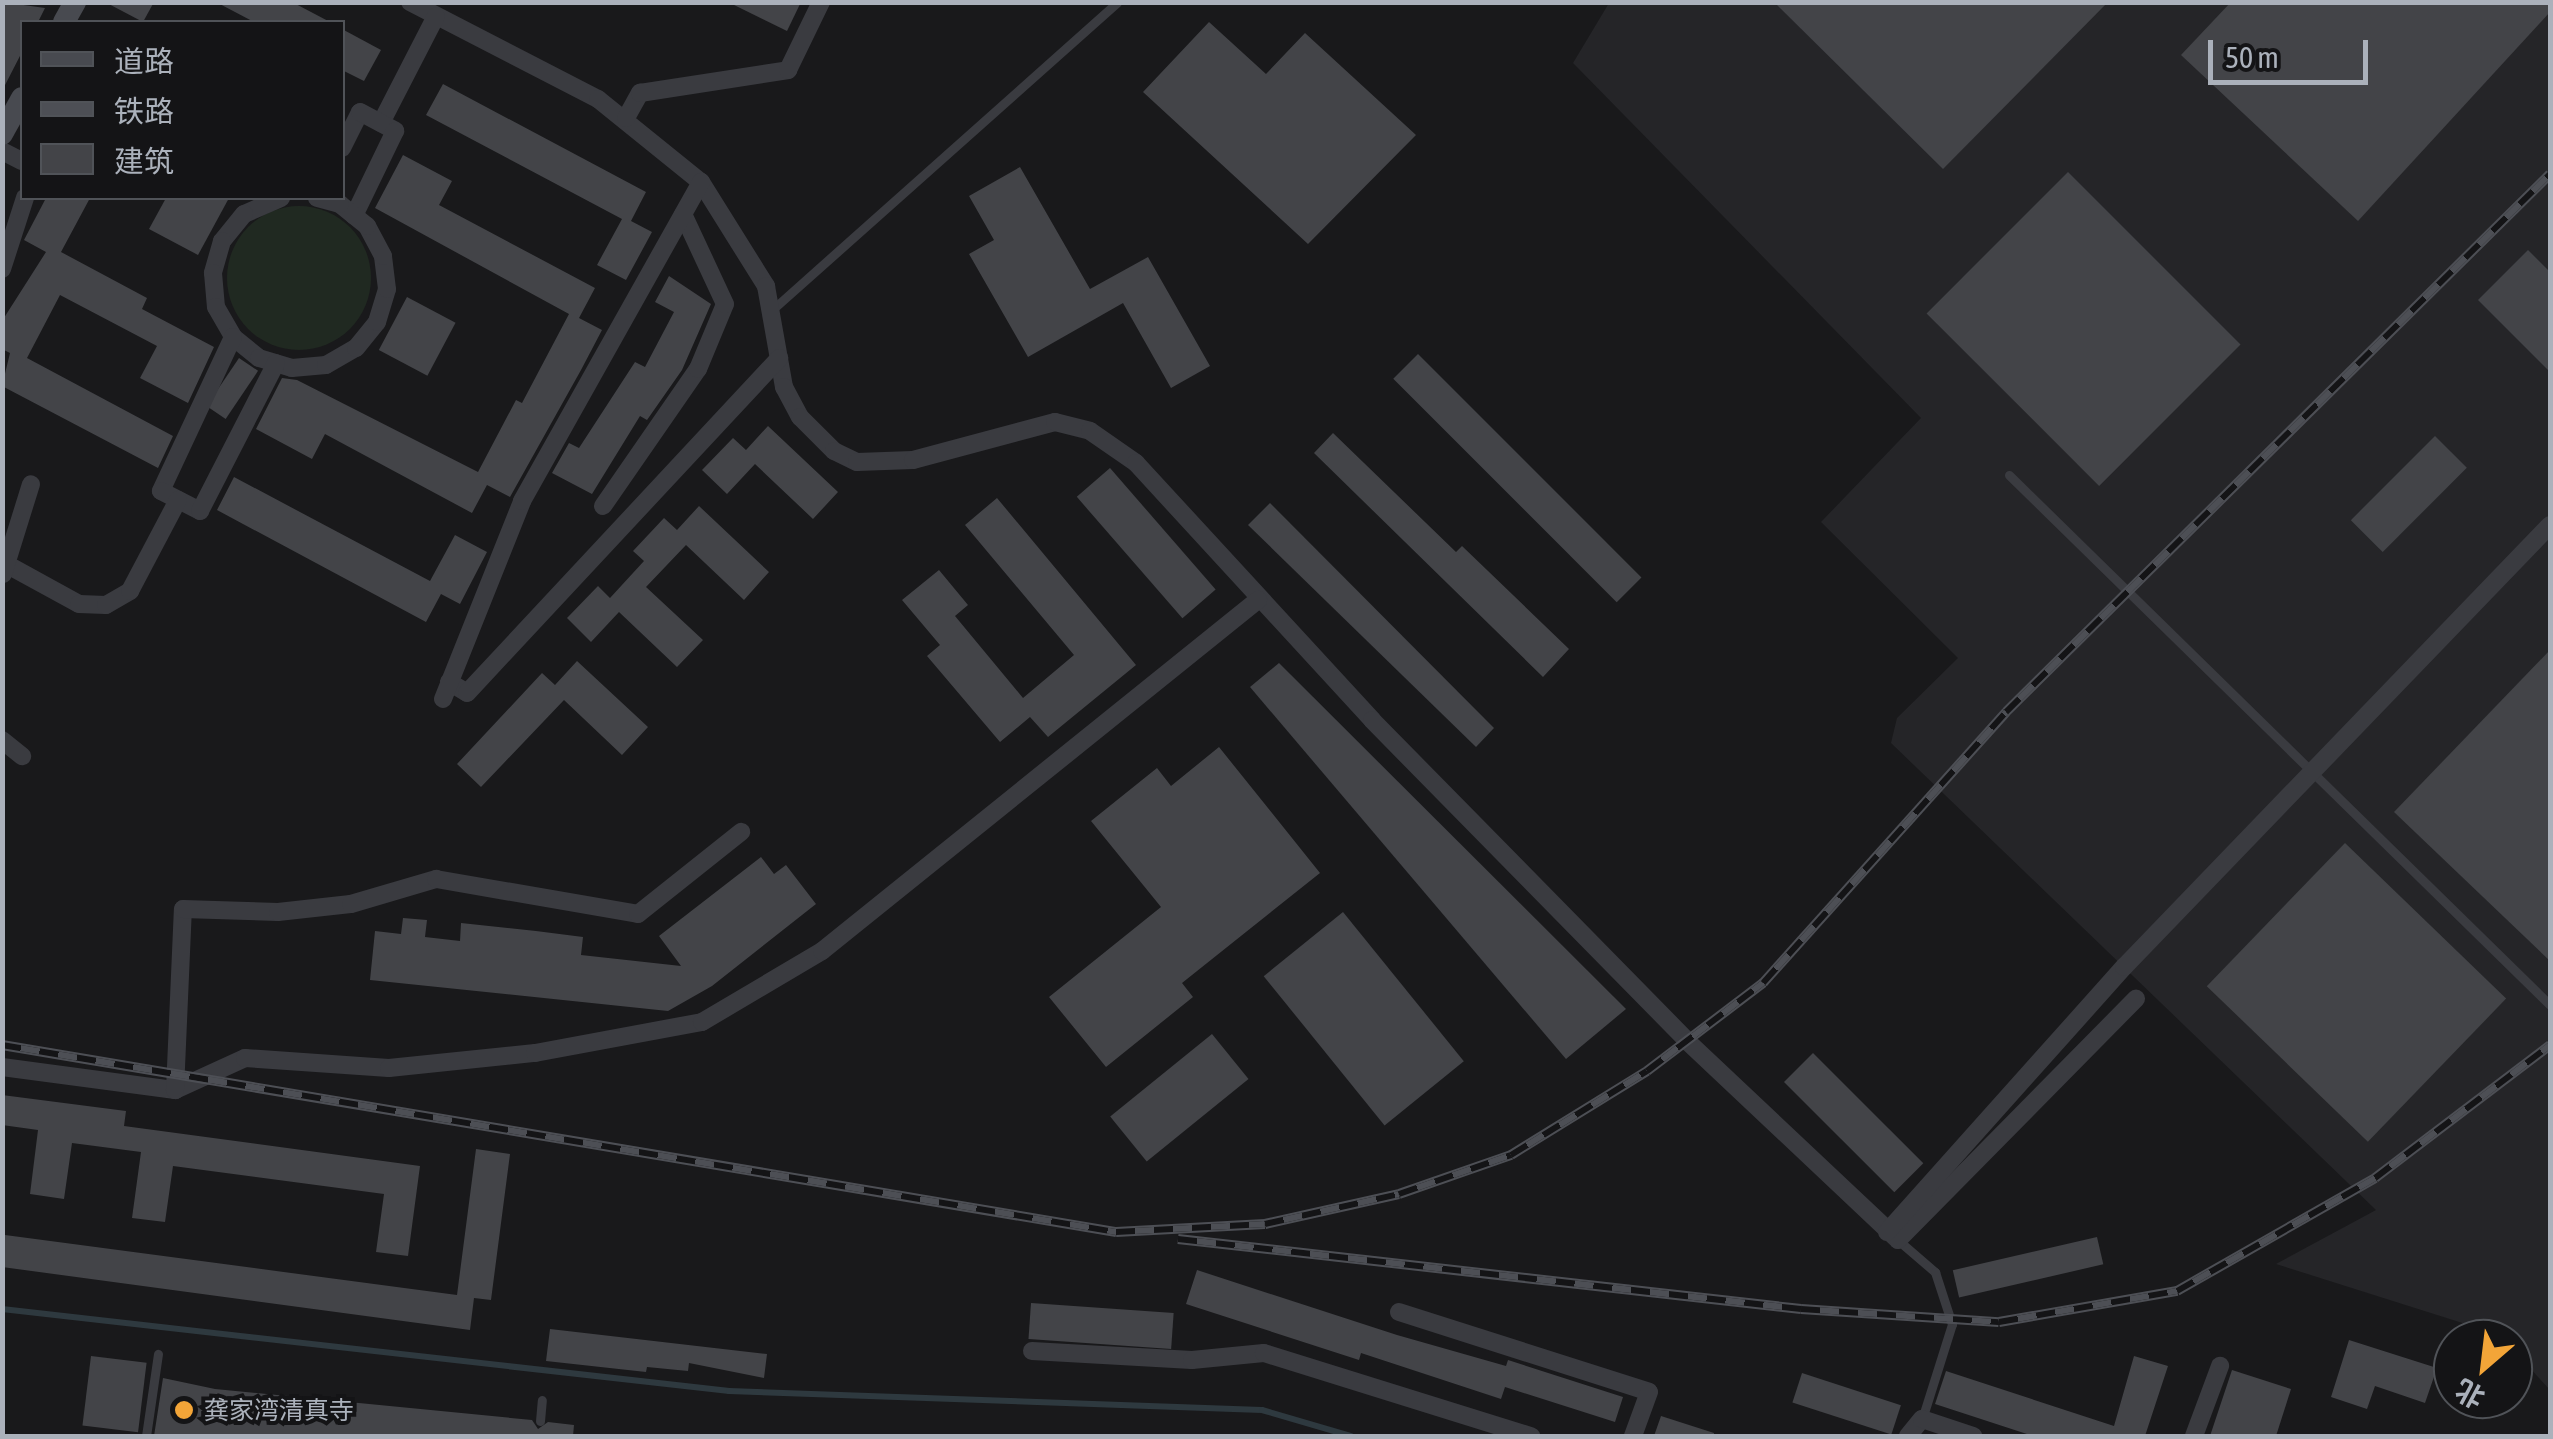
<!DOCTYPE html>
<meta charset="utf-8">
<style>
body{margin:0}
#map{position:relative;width:2553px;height:1439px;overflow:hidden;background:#19191b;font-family:"Asap Condensed","Noto Sans SC",sans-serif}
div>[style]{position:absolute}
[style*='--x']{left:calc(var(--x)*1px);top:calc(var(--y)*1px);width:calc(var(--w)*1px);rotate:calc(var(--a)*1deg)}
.built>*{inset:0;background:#252528}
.green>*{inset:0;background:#202921}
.round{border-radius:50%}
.stream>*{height:6px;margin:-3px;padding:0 3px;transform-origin:3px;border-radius:3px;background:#2e393f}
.building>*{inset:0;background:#434448;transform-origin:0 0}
.lane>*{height:9px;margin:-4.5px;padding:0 4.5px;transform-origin:4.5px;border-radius:4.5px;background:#3a3b40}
.street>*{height:18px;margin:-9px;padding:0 9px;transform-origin:9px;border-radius:9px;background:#3a3b40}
.secondary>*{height:22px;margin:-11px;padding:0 11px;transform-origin:11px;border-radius:11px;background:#484a50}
.rail>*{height:10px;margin-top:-5px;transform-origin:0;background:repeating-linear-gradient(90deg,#141416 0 19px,#4d4f55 0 38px);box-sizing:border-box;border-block:2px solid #4d4f55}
.dots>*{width:28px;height:28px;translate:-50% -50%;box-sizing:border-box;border:5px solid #141416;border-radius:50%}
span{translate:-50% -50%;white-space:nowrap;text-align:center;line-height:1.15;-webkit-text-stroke:8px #141416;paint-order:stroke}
.poi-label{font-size:25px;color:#abb1bb}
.left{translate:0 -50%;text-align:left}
.frame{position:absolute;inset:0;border:5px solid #abb1bb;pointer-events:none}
.legend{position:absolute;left:20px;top:20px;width:325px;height:180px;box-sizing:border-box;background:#141416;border:2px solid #505358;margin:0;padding:12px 18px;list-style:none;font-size:30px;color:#abb1bb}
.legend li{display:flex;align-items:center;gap:20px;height:50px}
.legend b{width:50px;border:2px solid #505358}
.north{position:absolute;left:2433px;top:1319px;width:100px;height:100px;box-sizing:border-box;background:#141416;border:2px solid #505358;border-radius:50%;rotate:208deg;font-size:28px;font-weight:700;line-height:40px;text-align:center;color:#abb1bb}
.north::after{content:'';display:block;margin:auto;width:35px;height:45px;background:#f3a538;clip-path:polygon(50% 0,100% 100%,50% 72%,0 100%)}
.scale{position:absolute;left:2208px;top:40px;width:160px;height:45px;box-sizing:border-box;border:5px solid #abb1bb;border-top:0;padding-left:12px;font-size:30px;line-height:35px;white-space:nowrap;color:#abb1bb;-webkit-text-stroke:8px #141416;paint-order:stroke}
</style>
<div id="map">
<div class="built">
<div style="clip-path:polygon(1609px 3px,2550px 3px,2550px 1390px,2513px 1350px,2513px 1339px,2276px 1264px,2376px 1210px,1891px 743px,1897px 718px,1958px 658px,1821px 522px,1921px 418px,1573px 63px)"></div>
</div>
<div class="green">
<div class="round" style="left:227px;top:206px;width:144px;height:144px"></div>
</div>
<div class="stream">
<div style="--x:2;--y:1309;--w:732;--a:6.44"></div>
<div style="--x:729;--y:1391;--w:533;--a:2.04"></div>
<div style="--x:1262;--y:1410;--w:93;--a:16.3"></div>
</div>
<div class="building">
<div style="clip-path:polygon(2px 2px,45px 8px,38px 22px,22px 22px,22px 52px,2px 91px)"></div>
<div style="clip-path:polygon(105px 2px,154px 2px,143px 22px)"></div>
<div style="clip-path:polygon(216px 2px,292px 2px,330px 22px,254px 22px)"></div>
<div style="clip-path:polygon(728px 2px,801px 2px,787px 31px)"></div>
<div style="clip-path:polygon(1774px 2px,2108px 2px,1943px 169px)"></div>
<div style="clip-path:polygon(2231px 2px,2550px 2px,2550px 12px,2358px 221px,2181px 55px)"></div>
<div style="clip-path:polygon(1209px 22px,1266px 74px,1305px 33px,1416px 135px,1308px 244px,1143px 92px)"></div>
<div style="clip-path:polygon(342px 29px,381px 50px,364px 81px,342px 70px)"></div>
<div style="clip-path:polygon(443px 84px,646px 192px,631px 221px,652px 232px,626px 280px,597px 265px,622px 219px,426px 115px)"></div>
<div style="clip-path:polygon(403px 155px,452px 181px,439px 205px,595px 288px,579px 318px,602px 330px,581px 370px,510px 497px,487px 485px,472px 513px,325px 434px,312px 459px,256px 429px,282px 378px,297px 380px,478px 472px,516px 400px,522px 403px,569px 314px,375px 208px)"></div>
<div style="clip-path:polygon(1020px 167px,1090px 289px,1148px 257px,1210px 366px,1171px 388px,1123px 303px,1028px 357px,969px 254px,994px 240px,969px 196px)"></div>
<div style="left:2068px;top:172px;width:244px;height:200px;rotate:45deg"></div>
<div style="clip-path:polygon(46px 198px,90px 198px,61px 252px,147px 298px,142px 309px,214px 347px,188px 403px,140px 378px,157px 346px,60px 295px,27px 358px,173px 436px,158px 468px,2px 386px,10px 353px,2px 349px,2px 321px,46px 252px,24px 240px)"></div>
<div style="clip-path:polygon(166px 198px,229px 198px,198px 255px,149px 229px)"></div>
<div style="clip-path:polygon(2528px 250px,2550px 272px,2550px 372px,2478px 300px)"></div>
<div style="clip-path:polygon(669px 276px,711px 304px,682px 370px,647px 420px,640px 416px,592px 494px,552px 473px,569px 443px,579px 448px,635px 362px,645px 367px,674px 312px,655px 302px)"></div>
<div style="left:407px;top:297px;width:55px;height:60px;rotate:28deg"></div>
<div style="left:1418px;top:354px;width:316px;height:35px;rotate:45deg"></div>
<div style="left:239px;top:358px;width:23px;height:58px;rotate:34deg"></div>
<div style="clip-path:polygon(768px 426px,838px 492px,813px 519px,755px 464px,727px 494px,702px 470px,733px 438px,746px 450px)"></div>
<div style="clip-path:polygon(1333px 433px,1456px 552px,1462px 546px,1569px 649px,1543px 677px,1314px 453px)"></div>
<div style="left:2435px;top:436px;width:45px;height:119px;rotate:45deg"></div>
<div style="left:1110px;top:468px;width:161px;height:44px;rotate:49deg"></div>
<div style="clip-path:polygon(234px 477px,430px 581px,455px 535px,487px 552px,460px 604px,441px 594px,426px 622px,217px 510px)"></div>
<div style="clip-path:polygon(997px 498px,1136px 665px,1048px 737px,1030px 717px,1000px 742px,927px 656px,940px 645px,902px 600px,939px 570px,968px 605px,955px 616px,1023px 698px,1074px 655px,965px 525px)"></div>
<div style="clip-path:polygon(1270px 503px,1494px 728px,1476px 747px,1248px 525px)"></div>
<div style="clip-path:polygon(699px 506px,769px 572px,744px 600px,686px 545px,646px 587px,703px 640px,677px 667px,619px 612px,591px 642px,567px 618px,598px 586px,610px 598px,644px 561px,633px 551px,664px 518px,677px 530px)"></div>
<div style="clip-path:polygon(2550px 650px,2550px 961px,2394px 812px)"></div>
<div style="clip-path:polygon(577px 661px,648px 727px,622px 755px,564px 700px,481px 787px,457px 764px,542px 673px,555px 685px)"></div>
<div style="clip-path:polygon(1279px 663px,1626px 1009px,1566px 1059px,1250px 687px)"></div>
<div style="clip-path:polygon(1219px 747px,1320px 873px,1182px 983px,1193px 997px,1106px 1067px,1049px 997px,1161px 907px,1091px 821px,1157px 768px,1171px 786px)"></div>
<div style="left:2345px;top:843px;width:224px;height:199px;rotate:44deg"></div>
<div style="clip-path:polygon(761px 857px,774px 874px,786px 865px,816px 904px,712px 986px,668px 1011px,370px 980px,375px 931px,401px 934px,403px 918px,427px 920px,425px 937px,460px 941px,461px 923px,536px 931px,583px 937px,581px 955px,681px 966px,659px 936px)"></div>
<div style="left:1343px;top:912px;width:192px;height:102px;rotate:51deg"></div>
<div style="left:1212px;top:1034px;width:58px;height:131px;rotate:51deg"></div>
<div style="left:1813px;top:1053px;width:156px;height:41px;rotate:45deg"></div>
<div style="clip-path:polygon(2px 1095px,126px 1111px,124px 1126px,420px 1166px,408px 1256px,376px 1252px,384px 1194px,173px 1166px,165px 1222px,132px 1218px,141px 1152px,72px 1143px,64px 1199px,30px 1194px,38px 1130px,2px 1125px)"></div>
<div style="clip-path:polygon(476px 1149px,510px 1154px,491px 1300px,474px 1298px,470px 1330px,2px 1267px,5px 1235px,457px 1295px)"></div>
<div style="left:2097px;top:1237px;width:28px;height:148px;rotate:77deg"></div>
<div style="clip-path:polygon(1197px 1270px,1397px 1335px,1506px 1366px,1508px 1360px,1623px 1397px,1615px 1422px,1505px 1387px,1501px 1399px,1361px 1353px,1359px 1360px,1186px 1304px)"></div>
<div style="left:1031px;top:1303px;width:143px;height:36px;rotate:4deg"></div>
<div style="clip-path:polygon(550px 1329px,767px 1354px,764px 1378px,689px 1363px,688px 1371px,647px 1367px,646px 1372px,546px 1361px)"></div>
<div style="clip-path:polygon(2349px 1340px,2437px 1368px,2425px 1403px,2375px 1386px,2367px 1409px,2331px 1397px)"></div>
<div style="left:91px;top:1356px;width:56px;height:70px;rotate:7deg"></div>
<div style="clip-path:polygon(2134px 1356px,2168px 1366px,2145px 1436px,2033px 1436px,1935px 1404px,1946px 1371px,2114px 1426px)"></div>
<div style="clip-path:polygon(2232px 1370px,2291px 1389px,2276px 1436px,2210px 1436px)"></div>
<div style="left:1802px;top:1373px;width:104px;height:31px;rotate:18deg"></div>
<div style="clip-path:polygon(163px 1378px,215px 1389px,532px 1420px,538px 1429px,548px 1422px,574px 1425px,573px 1436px,154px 1436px)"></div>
<div style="clip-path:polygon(1661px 1416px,1714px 1433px,1714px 1436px,1654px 1436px)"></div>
</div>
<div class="lane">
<div style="--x:773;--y:309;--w:461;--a:-41.7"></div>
<div style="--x:2009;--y:475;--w:757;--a:44.41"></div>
<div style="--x:1899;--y:1241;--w:48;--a:40.7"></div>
<div style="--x:1935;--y:1272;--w:55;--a:71.9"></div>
<div style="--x:1952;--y:1324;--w:100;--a:107.5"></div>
<div style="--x:540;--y:1421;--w:21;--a:-85"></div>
<div style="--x:146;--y:1436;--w:83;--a:-81.7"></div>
</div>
<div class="street">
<div style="--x:410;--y:2;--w:212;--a:27.3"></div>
<div style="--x:598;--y:99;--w:132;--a:38.9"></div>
<div style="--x:701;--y:182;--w:123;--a:58"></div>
<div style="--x:766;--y:286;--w:103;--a:79.9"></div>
<div style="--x:784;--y:387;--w:34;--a:62"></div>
<div style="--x:800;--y:417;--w:48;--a:45"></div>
<div style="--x:834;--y:451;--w:25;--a:26"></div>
<div style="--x:857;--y:462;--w:56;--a:-2"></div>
<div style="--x:913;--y:460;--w:147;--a:-15"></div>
<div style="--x:1055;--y:422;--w:36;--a:14"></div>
<div style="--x:1090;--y:431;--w:56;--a:34.8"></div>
<div style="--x:1136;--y:463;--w:349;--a:47.4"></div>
<div style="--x:1372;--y:720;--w:450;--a:45.5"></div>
<div style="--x:1687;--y:1041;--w:290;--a:43.3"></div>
<div style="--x:1898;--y:1240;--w:339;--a:-45.4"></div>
<div style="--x:626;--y:118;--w:29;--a:-61"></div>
<div style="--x:640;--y:93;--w:150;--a:-8.8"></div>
<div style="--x:788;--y:70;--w:76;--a:-64.1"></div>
<div style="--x:381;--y:123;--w:120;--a:-62.8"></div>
<div style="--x:342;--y:148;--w:40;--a:-63.4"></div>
<div style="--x:360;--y:112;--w:40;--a:28"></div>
<div style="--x:395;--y:131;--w:94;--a:115.8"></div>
<div style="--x:2;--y:151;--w:22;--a:27"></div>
<div style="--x:281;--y:198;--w:40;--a:156.6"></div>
<div style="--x:244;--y:214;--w:35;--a:129"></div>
<div style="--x:222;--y:241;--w:33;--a:106"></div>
<div style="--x:213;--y:273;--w:34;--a:85"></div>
<div style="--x:216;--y:307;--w:34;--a:60"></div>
<div style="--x:233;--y:337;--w:33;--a:39"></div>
<div style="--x:259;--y:358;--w:34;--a:17"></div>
<div style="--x:292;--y:368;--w:34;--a:-5"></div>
<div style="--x:326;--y:365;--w:34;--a:-30"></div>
<div style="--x:356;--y:348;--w:33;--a:-51"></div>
<div style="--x:377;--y:322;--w:34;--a:-73"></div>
<div style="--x:387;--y:289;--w:33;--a:-97"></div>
<div style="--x:383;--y:256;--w:34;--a:-118"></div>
<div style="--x:367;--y:226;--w:35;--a:-141"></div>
<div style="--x:340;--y:204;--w:24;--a:-165"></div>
<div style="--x:2;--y:269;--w:75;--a:-72.1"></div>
<div style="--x:233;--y:337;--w:170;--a:115.1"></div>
<div style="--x:161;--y:491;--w:44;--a:27.1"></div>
<div style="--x:200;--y:511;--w:166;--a:-62.8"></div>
<div style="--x:603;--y:506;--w:167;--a:-55.3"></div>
<div style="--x:698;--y:369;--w:70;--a:-67.4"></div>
<div style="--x:725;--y:304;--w:99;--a:-115"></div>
<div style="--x:6;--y:564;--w:83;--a:28.7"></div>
<div style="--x:79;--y:604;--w:27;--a:2"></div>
<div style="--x:106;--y:605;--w:28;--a:-30"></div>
<div style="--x:130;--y:591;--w:103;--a:-62.2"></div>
<div style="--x:3;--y:574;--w:94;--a:-72.7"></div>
<div style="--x:449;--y:682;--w:21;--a:31"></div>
<div style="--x:467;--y:693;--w:458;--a:-47"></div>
<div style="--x:443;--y:699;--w:213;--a:-68.2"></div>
<div style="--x:522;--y:501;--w:366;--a:-60.7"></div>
<div style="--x:2;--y:740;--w:26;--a:39"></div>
<div style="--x:2;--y:1067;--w:175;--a:7.6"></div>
<div style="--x:175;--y:1090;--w:77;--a:-24.6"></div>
<div style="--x:245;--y:1058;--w:144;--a:4"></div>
<div style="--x:389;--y:1068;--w:147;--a:-5.9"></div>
<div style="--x:535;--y:1053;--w:170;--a:-10.5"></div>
<div style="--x:702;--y:1022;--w:139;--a:-30.6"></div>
<div style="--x:822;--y:951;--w:560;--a:-38.84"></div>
<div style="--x:175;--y:1090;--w:181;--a:-87.5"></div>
<div style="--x:183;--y:909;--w:95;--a:1.8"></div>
<div style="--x:278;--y:912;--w:73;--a:-6.3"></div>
<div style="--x:351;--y:904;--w:89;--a:-16.4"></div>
<div style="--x:436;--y:879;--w:205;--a:9.8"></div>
<div style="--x:638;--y:914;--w:132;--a:-38.5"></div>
<div style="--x:1887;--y:1232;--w:356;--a:-48.2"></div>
<div style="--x:2124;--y:967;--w:614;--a:-46.06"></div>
<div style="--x:1399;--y:1312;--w:262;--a:17.7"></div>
<div style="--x:1649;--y:1392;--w:47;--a:110"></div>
<div style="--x:1032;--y:1351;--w:160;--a:3.2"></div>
<div style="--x:1192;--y:1360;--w:72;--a:-5.6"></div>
<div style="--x:1264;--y:1353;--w:280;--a:17.3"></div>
<div style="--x:1908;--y:1436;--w:22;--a:-51"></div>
<div style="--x:1922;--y:1419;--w:54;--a:18.4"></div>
<div style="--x:2194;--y:1436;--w:75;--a:-69.6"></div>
</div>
<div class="secondary">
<div style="--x:64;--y:22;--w:23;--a:-61"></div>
<div style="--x:2;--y:134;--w:41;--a:-60.9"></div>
</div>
<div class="rail">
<div style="--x:2;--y:1045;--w:1130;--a:9.53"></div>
<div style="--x:1116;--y:1232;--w:149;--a:-3.1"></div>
<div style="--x:1265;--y:1224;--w:137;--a:-12.6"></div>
<div style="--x:1399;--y:1194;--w:119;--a:-19.2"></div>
<div style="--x:1511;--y:1155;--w:160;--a:-31.7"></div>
<div style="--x:1647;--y:1071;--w:146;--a:-37.2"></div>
<div style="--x:1763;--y:983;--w:364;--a:-48.1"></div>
<div style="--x:2006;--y:712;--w:765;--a:-44.68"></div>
<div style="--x:1178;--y:1239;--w:627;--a:6.41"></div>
<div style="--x:1801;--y:1309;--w:198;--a:3.8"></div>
<div style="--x:1999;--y:1322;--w:181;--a:-9.9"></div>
<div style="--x:2177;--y:1291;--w:228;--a:-29.7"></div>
<div style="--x:2375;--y:1178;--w:220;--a:-37.2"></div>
</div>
<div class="dots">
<div style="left:184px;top:1410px;background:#f3a538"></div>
</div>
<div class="poi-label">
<span class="left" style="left:204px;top:1410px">龚家湾清真寺</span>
</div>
<div class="frame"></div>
<ul class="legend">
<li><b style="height:12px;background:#484a50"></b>道路</li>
<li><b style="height:12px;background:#4d4f55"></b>铁路</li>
<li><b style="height:28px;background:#434448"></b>建筑</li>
</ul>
<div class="north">北</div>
<div class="scale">50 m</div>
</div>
